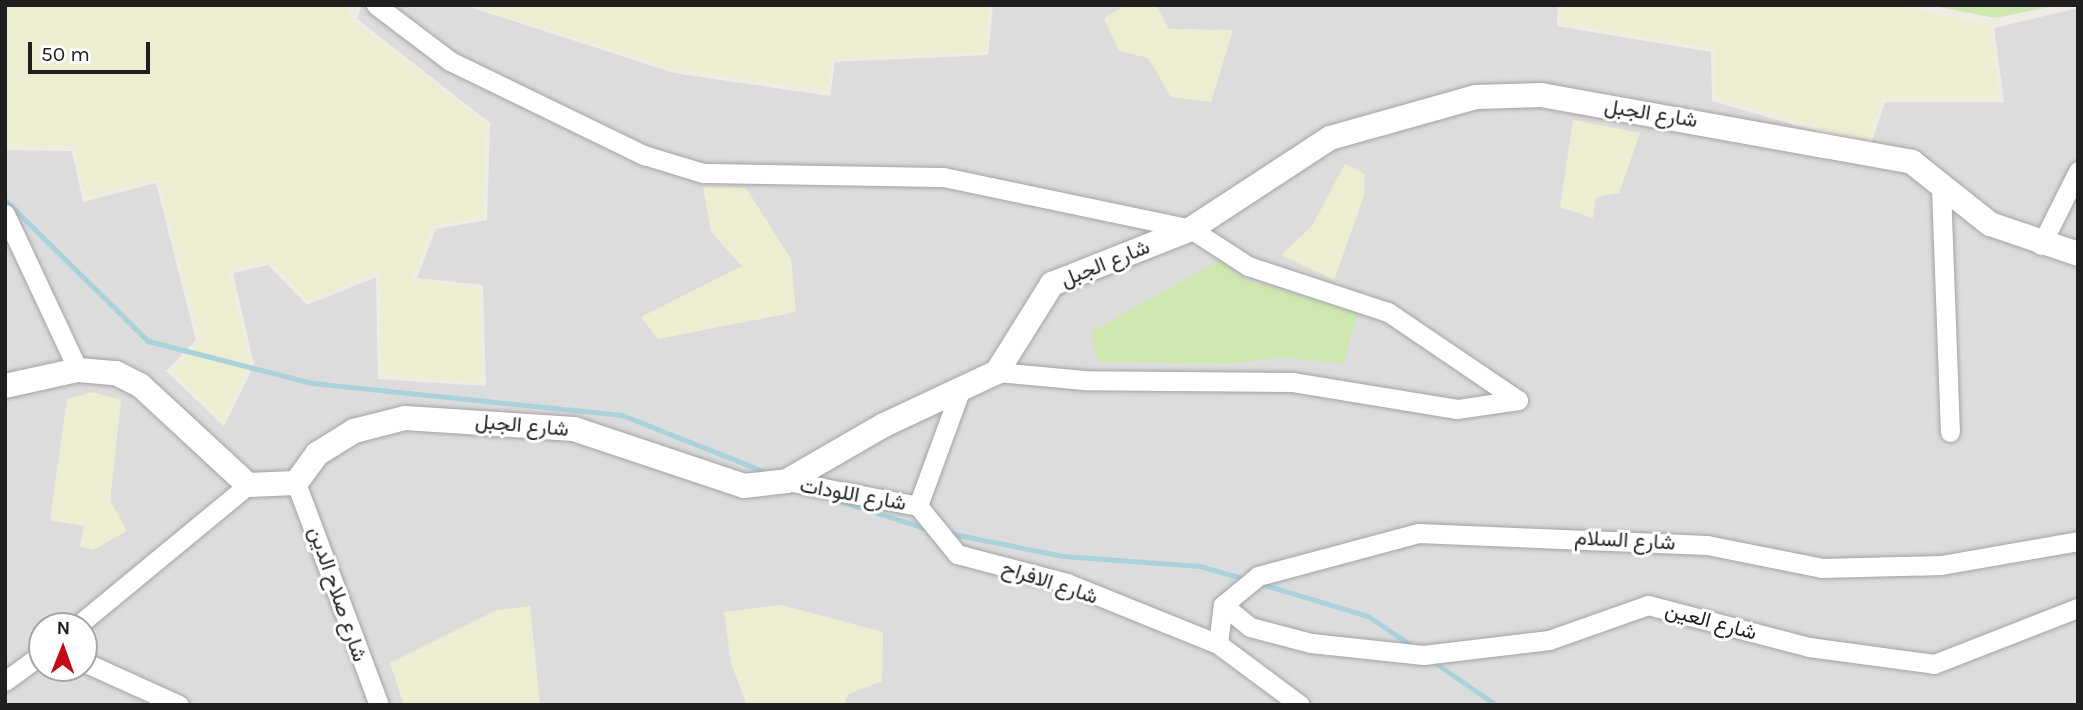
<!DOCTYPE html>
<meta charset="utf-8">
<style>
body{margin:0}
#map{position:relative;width:2083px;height:710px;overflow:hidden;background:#efece6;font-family:Karla,Vazirmatn,sans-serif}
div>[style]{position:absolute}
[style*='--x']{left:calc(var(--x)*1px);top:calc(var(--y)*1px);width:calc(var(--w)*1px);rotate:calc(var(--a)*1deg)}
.residential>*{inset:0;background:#dddcdc}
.farmland>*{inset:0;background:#ededd2}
.grass>*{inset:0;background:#cee7ae}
.stream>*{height:5px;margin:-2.5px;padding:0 2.5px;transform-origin:2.5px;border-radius:2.5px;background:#a9d2db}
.roads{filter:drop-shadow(0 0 2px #a3a3a3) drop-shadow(0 0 2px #a3a3a3)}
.minor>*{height:19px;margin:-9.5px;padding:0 9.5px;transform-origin:9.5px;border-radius:9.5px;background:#fff}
.tertiary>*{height:24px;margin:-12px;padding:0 12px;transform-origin:12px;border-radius:12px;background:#fff}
span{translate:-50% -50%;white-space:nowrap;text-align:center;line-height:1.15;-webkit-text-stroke:6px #fff;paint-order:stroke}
.street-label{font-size:21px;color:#1f1f1f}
.frame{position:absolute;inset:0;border:7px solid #1f1f1f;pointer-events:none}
.north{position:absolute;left:28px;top:612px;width:70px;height:70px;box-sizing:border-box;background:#fff;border:2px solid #a5a5a5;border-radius:50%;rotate:1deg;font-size:19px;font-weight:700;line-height:28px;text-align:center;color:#1f1f1f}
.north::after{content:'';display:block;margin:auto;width:24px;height:32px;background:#c40a16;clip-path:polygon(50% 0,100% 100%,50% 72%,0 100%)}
.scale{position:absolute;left:28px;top:42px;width:122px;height:32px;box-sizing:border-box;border:4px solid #1f1f1f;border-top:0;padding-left:9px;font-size:21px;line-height:24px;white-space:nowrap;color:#1f1f1f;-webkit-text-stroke:5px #fff;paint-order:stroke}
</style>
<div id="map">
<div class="residential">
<div style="clip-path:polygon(evenodd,362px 5px,464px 5px,674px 73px,830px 96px,835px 62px,988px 55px,993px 5px,1558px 5px,1557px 26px,1711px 52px,1712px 101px,1870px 147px,1885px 102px,2004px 102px,1994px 28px,2078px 8px,2078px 705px,5px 705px,5px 150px,72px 151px,83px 202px,156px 183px,196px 340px,166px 371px,224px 426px,254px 365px,233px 273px,268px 265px,307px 305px,376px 277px,378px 379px,486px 386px,483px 285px,417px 278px,436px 229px,487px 220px,490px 123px,357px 19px,362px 5px,42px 626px,84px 626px,84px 668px,42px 668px,42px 626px)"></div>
</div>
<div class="farmland">
<div style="clip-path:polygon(5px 5px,345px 5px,353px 20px,487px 124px,483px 217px,433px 226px,412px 280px,480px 288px,482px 383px,381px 375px,379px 272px,307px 301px,269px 261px,228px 270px,251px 364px,223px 421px,171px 371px,200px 341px,158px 179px,85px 197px,74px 147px,5px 146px)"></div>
<div style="clip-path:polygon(469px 5px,990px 5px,985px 52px,832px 59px,828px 91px,675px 70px)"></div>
<div style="clip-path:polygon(1126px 5px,1156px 5px,1169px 29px,1233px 30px,1211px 102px,1171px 97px,1148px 58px,1119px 51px,1104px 18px)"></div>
<div style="clip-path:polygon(1562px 5px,1897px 5px,1990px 25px,2000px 99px,1882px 99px,1868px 142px,1715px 98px,1714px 49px,1560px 23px)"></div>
<div style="clip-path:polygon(1573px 120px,1640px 133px,1619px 193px,1596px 197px,1593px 218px,1560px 207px)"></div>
<div style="clip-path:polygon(1345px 164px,1365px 174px,1364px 196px,1334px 280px,1281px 255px,1312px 226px)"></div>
<div style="clip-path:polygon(703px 187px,746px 188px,791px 259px,796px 312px,658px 339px,641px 317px,742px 266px,711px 232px)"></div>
<div style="clip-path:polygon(92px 392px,121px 400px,110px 501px,127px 531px,93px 550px,80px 546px,84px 526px,50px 520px,67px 399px)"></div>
<div style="clip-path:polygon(781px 605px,883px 632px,882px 681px,849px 694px,843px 705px,747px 705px,731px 663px,724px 612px)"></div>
<div style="clip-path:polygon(530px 606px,540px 705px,404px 705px,390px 663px,497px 610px)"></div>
</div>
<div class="grass">
<div style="clip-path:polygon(1929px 5px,2059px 5px,1995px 18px)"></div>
<div style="clip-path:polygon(1220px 260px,1247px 280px,1358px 312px,1343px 364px,1285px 357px,1226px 364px,1098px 362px,1091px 332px)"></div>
</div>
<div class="stream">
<div style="--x:5;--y:200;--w:201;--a:44.6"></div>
<div style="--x:148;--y:341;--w:169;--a:14.4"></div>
<div style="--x:312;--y:383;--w:312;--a:5.9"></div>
<div style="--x:622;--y:415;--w:159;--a:21.7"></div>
<div style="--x:827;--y:497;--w:106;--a:17.6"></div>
<div style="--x:948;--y:533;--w:117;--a:11.3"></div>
<div style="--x:1063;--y:556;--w:137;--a:4.2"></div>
<div style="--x:1200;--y:566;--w:47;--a:16.1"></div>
<div style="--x:1258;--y:583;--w:115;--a:16.7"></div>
<div style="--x:1368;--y:616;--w:53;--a:34.3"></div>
<div style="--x:1431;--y:660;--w:79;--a:34.7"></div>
</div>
<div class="roads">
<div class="minor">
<div style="--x:376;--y:5;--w:93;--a:37.1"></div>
<div style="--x:450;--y:61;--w:216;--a:25.9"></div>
<div style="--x:644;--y:155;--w:62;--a:17"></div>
<div style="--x:703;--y:173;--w:240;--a:1"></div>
<div style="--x:943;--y:177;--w:253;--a:11.8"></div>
<div style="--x:1191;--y:229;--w:68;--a:33"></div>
<div style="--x:1248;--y:266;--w:147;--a:18.2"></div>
<div style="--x:1388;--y:312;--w:157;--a:34.1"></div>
<div style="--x:1518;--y:400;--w:62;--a:171.6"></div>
<div style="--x:1457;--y:409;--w:166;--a:-170.7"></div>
<div style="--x:1293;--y:382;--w:209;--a:-179.5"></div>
<div style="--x:1084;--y:380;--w:87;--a:-174.7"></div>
<div style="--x:1941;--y:188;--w:244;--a:87.9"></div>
<div style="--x:5;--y:214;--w:172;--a:64.9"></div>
<div style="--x:2041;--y:245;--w:83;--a:-63.4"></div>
<div style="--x:960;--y:391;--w:122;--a:110.1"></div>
<div style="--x:918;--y:506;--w:62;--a:50.9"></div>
<div style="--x:957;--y:554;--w:114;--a:14.8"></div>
<div style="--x:1067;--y:583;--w:163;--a:22"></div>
<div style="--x:1218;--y:644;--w:102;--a:36.6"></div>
<div style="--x:787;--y:481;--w:133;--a:10.8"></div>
<div style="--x:296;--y:483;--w:237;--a:69.5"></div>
<div style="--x:1223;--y:605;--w:35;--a:39"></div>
<div style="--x:1250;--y:627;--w:63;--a:14.7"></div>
<div style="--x:1311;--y:643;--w:113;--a:6.1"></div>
<div style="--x:1423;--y:655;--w:127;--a:-6.8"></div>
<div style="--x:1549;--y:640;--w:105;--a:-19.5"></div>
<div style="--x:1648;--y:605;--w:166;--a:14.6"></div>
<div style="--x:1809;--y:647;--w:126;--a:7.7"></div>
<div style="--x:1934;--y:664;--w:155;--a:-21.3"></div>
<div style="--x:77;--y:626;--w:222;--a:-39.5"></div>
<div style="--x:1218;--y:644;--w:39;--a:-83"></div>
<div style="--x:1223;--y:605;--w:45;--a:-39.6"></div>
<div style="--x:1258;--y:576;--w:166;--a:-15"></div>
<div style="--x:1418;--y:533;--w:289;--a:2.4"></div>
<div style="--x:1707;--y:545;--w:117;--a:11.3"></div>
<div style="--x:1822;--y:568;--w:119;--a:-1.4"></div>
<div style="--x:1941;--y:565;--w:139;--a:-9.9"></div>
<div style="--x:84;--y:662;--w:104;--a:24.4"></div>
<div style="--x:5;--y:681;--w:46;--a:-36.1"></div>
</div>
<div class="tertiary">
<div style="--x:5;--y:386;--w:75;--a:-12.4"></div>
<div style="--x:78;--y:370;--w:38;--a:5"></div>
<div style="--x:116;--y:373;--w:27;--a:27"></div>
<div style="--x:140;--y:385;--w:147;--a:42.8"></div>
<div style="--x:248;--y:485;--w:48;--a:-2.4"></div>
<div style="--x:296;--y:483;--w:36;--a:-54"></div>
<div style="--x:317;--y:454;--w:44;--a:-31.9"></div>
<div style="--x:354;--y:431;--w:53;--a:-14.3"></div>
<div style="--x:405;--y:418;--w:169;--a:3.7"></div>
<div style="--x:574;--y:429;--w:179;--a:18.5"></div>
<div style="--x:744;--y:486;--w:43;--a:-6.6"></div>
<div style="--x:787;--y:481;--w:112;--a:-30"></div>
<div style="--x:884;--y:425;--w:125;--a:-25.1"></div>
<div style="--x:997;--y:372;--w:104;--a:-58"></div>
<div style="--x:1052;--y:284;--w:149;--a:-21.6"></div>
<div style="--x:1191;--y:229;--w:166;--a:-33.2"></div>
<div style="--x:1330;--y:138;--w:152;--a:-15.7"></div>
<div style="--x:1476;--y:97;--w:65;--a:-1.8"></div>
<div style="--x:1541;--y:95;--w:377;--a:10.2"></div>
<div style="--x:1912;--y:162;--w:100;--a:38.5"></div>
<div style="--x:1990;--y:224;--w:93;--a:18.8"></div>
</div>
</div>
<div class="street-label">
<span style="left:1651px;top:113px;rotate:9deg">شارع الجبل</span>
<span style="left:1105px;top:263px;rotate:-22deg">شارع الجبل</span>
<span style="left:522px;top:425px;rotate:5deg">شارع الجبل</span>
<span style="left:853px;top:494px;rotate:10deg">شارع اللودات</span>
<span style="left:1625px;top:540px;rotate:3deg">شارع السلام</span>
<span style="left:1050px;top:582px;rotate:18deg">شارع الافراح</span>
<span style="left:338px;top:594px;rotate:71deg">شارع صلاح الدين</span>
<span style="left:1711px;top:621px;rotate:15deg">شارع العين</span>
</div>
<div class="frame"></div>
<div class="north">N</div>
<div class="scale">50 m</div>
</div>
